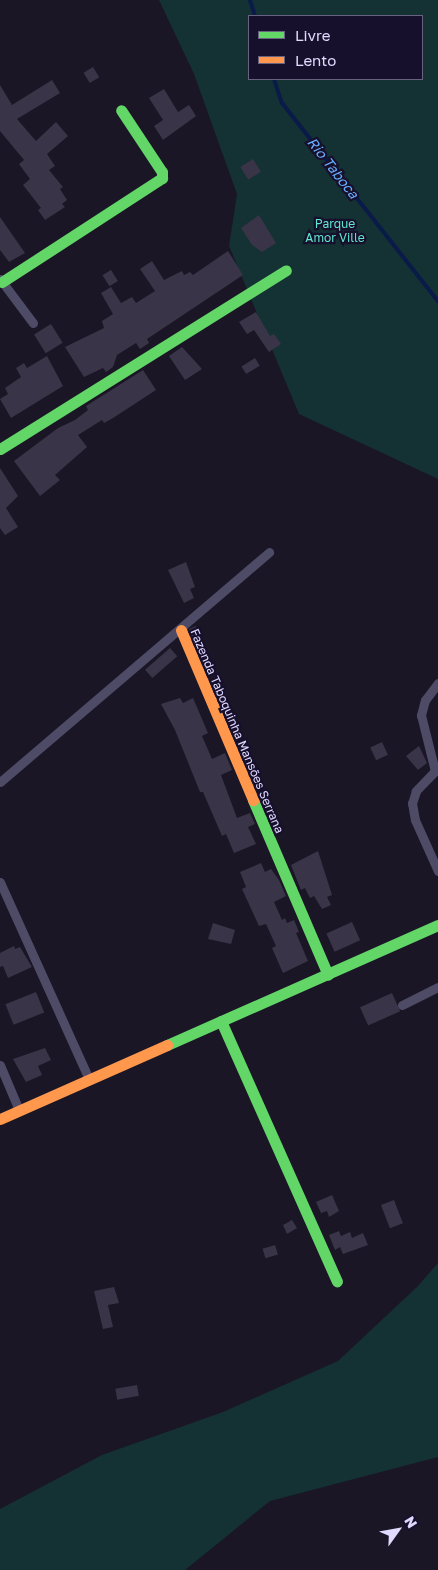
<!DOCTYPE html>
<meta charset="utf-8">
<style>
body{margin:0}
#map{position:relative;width:438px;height:1570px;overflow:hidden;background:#1a1626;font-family:"Golos Text",sans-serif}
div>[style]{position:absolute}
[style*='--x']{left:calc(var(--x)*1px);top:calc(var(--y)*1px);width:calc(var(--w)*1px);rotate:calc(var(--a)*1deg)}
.green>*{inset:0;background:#143134}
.stream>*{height:4px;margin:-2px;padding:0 2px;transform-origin:2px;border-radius:2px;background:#0a1b49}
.building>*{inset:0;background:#393447;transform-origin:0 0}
.street>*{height:9px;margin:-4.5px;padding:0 4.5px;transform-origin:4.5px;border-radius:4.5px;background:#4e4b66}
.fast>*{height:11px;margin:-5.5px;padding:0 5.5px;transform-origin:5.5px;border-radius:5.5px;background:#63d668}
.slow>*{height:11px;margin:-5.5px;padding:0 5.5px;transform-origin:5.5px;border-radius:5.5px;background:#ff974d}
span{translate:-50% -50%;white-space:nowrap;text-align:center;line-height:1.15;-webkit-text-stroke:4.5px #17102c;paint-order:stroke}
.park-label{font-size:12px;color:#60e6ce}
.street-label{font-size:12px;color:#e1daff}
.water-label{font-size:14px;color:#68afff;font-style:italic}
.legend{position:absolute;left:248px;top:15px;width:175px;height:65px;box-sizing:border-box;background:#17102c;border:1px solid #686180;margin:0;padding:6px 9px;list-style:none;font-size:15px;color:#e1daff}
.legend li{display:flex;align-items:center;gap:10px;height:25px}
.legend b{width:25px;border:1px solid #686180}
.north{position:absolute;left:373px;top:1505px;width:50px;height:50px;-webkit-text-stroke:4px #17102c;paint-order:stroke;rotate:58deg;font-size:14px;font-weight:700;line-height:20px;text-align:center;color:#e1daff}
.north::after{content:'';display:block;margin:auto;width:18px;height:22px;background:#e1daff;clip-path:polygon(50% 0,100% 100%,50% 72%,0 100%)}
</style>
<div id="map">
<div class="green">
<div style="clip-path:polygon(evenodd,159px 0,438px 0,438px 479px,299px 414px,229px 246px,237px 194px,194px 74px,159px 0,249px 16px,422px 16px,422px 79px,249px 79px,249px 16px)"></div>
<div style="clip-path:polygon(438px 1263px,438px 1457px,270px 1501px,185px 1570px,0 1570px,0 1509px,102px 1455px,223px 1412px,338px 1361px,417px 1287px)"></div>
</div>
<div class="stream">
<div style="--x:250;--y:0;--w:17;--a:73"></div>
<div style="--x:274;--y:79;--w:25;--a:72"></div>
<div style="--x:282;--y:103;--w:252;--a:51.8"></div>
</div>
<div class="building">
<div style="left:93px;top:67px;width:12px;height:11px;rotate:59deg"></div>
<div style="clip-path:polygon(52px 80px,60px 93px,17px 119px,36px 141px,56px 122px,68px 136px,47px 154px,55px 166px,49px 170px,63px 187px,60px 189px,67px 200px,62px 204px,65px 207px,45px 220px,38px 210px,41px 208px,23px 185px,30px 179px,19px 164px,24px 160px,0 131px,0 85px,12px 105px)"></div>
<div style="clip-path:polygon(164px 89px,178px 112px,189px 105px,196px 116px,163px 140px,154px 126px,163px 120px,149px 98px)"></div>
<div style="left:253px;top:159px;width:15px;height:15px;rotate:58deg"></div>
<div style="clip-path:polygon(259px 215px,276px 243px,262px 252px,252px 245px,241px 228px)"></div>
<div style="clip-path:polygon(0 217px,25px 253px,9px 262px,0 250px)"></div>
<div style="clip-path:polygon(228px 251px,243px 275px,147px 339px,149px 343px,140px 349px,136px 343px,117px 355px,113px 367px,106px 372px,103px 368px,84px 377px,65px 347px,104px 328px,102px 321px,113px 314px,101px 293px,111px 287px,121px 303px,132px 297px,136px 303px,155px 291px,140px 269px,152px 261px,164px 280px,182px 271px,184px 275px,190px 272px,193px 275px)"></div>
<div style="left:111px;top:270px;width:13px;height:10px;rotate:58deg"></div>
<div style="clip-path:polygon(256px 312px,270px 336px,274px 334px,281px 344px,269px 352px,254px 330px,247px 334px,239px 322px)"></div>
<div style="left:51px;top:324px;width:22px;height:20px;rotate:58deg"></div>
<div style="clip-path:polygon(182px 347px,202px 369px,185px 380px,169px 356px)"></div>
<div style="clip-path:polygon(47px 356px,63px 386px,11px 418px,0 399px,8px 394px,5px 388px,21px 377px,16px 368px,24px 363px,27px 368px)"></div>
<div style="left:255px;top:358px;width:9px;height:16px;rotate:58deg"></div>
<div style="clip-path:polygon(143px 370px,156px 390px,113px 418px,104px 423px,102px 420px,78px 435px,87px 447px,55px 475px,60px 480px,40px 496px,14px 461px,58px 428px,75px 420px,88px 410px,86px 406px)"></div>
<div style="clip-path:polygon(0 468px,18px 496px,6px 508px,18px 527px,5px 535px,0 528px)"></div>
<div style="clip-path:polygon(186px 562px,195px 587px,190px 589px,194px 598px,184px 603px,168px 570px)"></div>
<div style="left:196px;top:626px;width:22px;height:8px;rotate:66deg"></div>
<div style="left:170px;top:648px;width:11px;height:33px;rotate:49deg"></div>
<div style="clip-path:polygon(180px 698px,183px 703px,193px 698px,208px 733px,202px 736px,212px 759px,225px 753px,232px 770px,221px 775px,237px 818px,250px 813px,255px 824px,248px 827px,256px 844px,234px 853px,226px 834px,222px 836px,203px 792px,200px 792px,175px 730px,161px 704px)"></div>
<div style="left:382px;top:742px;width:14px;height:13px;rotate:65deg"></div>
<div style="clip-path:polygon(419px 746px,427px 763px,418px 770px,406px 756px)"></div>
<div style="clip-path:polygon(318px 851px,332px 895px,327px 897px,331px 905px,322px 909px,314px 896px,310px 898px,305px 888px,301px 890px,291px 865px)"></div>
<div style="clip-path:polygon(261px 863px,265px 872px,271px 869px,279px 880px,286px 896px,274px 902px,282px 920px,285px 918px,287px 923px,294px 920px,299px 932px,296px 933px,308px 961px,283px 973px,272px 948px,276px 946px,266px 924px,259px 926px,242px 889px,246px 887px,240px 872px)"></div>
<div style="left:352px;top:922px;width:20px;height:28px;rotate:66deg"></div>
<div style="clip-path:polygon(213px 923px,235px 930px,231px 944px,208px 939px)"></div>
<div style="clip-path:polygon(14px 946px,15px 949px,20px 947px,32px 967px,8px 978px,3px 966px,0 967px,0 953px)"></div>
<div style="left:36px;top:992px;width:22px;height:33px;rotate:68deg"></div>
<div style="left:392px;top:993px;width:20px;height:35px;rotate:66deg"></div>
<div style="clip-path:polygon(45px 1048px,51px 1060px,38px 1066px,42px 1075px,26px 1082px,13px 1059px)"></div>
<div style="clip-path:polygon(332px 1195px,339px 1211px,329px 1217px,327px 1211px,321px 1213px,316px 1202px)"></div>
<div style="left:394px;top:1200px;width:25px;height:14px;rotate:69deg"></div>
<div style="clip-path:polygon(292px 1220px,297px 1228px,287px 1234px,283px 1225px)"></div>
<div style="clip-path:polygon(339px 1231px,341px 1236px,350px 1232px,352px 1238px,363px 1233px,368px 1245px,343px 1254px,340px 1247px,335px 1250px,329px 1235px)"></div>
<div style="left:275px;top:1245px;width:10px;height:13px;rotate:73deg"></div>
<div style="clip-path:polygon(114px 1287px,119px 1303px,108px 1305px,113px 1327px,103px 1329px,94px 1291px)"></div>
<div style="left:137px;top:1385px;width:11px;height:22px;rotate:80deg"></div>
</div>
<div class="street">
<div style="--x:0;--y:279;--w:55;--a:53.1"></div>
<div style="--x:438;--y:683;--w:21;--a:127"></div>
<div style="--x:425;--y:700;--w:16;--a:105"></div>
<div style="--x:421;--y:715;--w:58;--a:76"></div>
<div style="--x:435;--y:771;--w:28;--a:134"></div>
<div style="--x:416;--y:791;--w:13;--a:108"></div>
<div style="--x:412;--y:803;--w:17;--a:80"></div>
<div style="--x:415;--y:820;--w:56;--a:65.7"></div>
<div style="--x:0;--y:782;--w:354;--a:-40.5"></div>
<div style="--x:0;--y:882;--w:216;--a:65.7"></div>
<div style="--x:402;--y:1005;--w:40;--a:-26.6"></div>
<div style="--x:0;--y:1065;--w:49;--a:67.1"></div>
</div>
<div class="fast">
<div style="--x:2;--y:282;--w:191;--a:-33"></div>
<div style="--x:162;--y:178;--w:6;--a:-90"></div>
<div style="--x:162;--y:172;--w:74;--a:-123.5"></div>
<div style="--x:0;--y:449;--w:337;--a:-32"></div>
<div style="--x:253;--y:800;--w:190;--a:66.8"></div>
<div style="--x:221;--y:1021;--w:285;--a:66"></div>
<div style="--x:167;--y:1045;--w:296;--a:-23.9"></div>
</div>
<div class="slow">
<div style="--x:181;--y:630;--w:185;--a:67"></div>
<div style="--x:0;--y:1119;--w:183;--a:-23.9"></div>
</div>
<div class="park-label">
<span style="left:335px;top:231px">Parque<br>Amor Ville</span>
</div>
<div class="street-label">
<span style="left:237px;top:731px;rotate:67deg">Fazenda Taboquinha Mansões Serrana</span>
</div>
<div class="water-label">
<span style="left:333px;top:168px;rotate:52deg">Rio Taboca</span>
</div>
<ul class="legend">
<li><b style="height:6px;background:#63d668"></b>Livre</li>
<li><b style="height:6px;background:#ff974d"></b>Lento</li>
</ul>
<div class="north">N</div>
</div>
